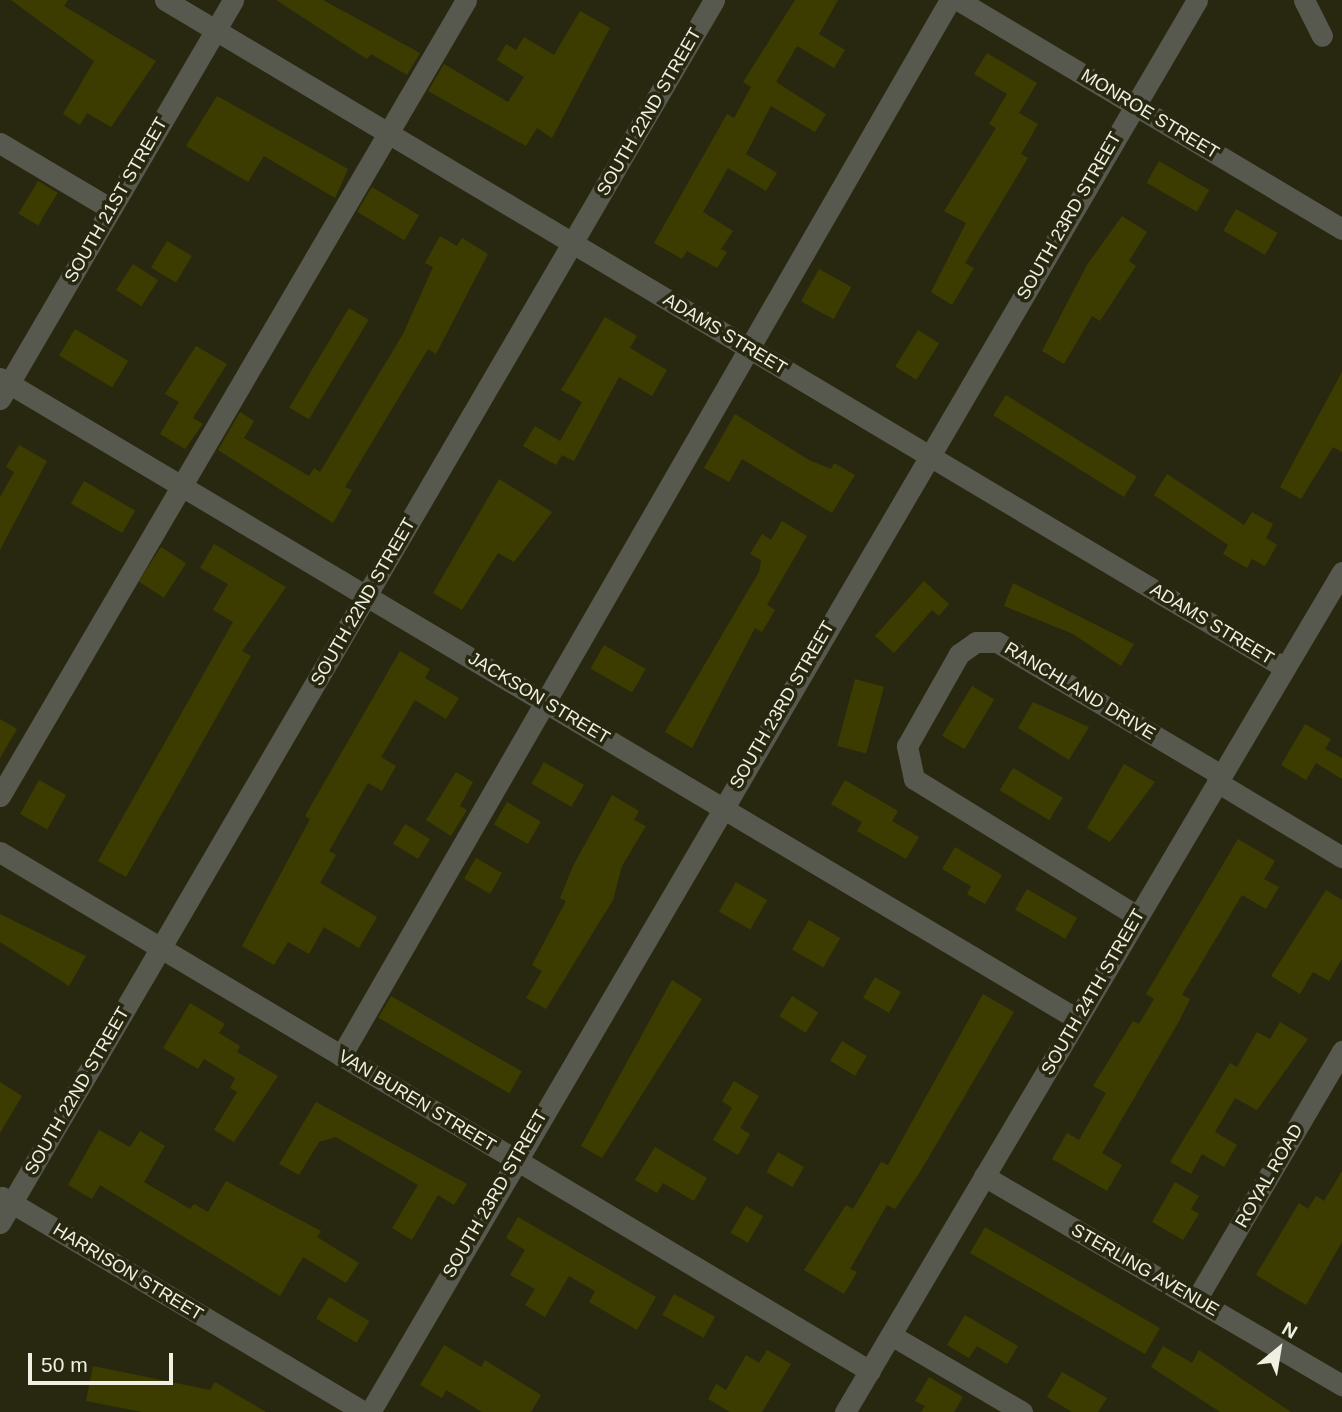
<!DOCTYPE html>
<style>
body{margin:0}
#map{position:relative;width:1342px;height:1412px;overflow:hidden;background:#282811;font-family:Arial,sans-serif}
div>[style]{position:absolute}
[style*='--x']{left:calc(var(--x)*1px);top:calc(var(--y)*1px);width:calc(var(--w)*1px);rotate:calc(var(--a)*1deg)}
.building>*{inset:0;background:#3c3c00;transform-origin:0 0}
.minor>*{height:21px;margin:-10.5px;padding:0 10.5px;transform-origin:10.5px;border-radius:10.5px;background:#58594e}
span{translate:-50% -50%;white-space:nowrap;text-align:center;line-height:1.15;-webkit-text-stroke:7px #282811;paint-order:stroke}
.street-label{font-size:18px;color:#eff0e2}
.north{position:absolute;left:1244px;top:1314px;width:70px;height:70px;-webkit-text-stroke:5px #282811;paint-order:stroke;rotate:30deg;font-size:19px;font-weight:700;line-height:28px;text-align:center;color:#eff0e2}
.north::after{content:'';display:block;margin:auto;width:24px;height:32px;background:#eff0e2;clip-path:polygon(50% 0,100% 100%,50% 72%,0 100%)}
.scale{position:absolute;left:28px;top:1353px;width:145px;height:32px;box-sizing:border-box;border:4px solid #eff0e2;border-top:0;padding-left:9px;font-size:21px;line-height:24px;white-space:nowrap;color:#eff0e2;-webkit-text-stroke:5px #282811;paint-order:stroke}
</style>
<div id="map">
<div class="building">
<div style="clip-path:polygon(11px 0,68px 0,64px 6px,156px 61px,111px 127px,87px 113px,80px 125px,63px 114px,94px 61px)"></div>
<div style="clip-path:polygon(276px 0,323px 0,420px 53px,407px 75px,371px 54px,367px 59px)"></div>
<div style="clip-path:polygon(795px 0,838px 0,819px 34px,845px 50px,834px 68px,797px 46px,776px 82px,826px 114px,815px 132px,771px 106px,746px 154px,777px 173px,766px 191px,728px 168px,703px 212px,733px 231px,721px 249px,727px 252px,717px 268px,687px 251px,682px 259px,654px 243px,727px 114px,734px 118px,751px 87px,743px 82px)"></div>
<div style="clip-path:polygon(580px 11px,610px 28px,552px 138px,537px 128px,526px 146px,428px 91px,444px 64px,508px 102px,524px 77px,497px 60px,506px 44px,516px 50px,524px 37px,554px 55px)"></div>
<div style="clip-path:polygon(987px 53px,1037px 83px,1019px 113px,1038px 124px,1021px 154px,1028px 158px,965px 263px,974px 268px,952px 305px,931px 292px,966px 223px,944px 211px,996px 128px,989px 124px,1007px 94px,974px 74px)"></div>
<div style="clip-path:polygon(217px 96px,348px 169px,335px 198px,264px 156px,248px 182px,186px 146px)"></div>
<div style="left:1159px;top:161px;width:58px;height:25px;rotate:30deg"></div>
<div style="left:38px;top:181px;width:23px;height:38px;rotate:31deg"></div>
<div style="left:372px;top:187px;width:55px;height:29px;rotate:31deg"></div>
<div style="left:1236px;top:209px;width:48px;height:25px;rotate:30deg"></div>
<div style="clip-path:polygon(1122px 216px,1147px 232px,1129px 261px,1136px 266px,1100px 321px,1092px 316px,1064px 364px,1042px 351px,1087px 265px)"></div>
<div style="clip-path:polygon(440px 236px,457px 246px,462px 238px,488px 254px,436px 354px,428px 349px,345px 487px,352px 490px,333px 523px,218px 450px,240px 412px,254px 421px,244px 438px,309px 476px,314px 468px,320px 472px,403px 334px,433px 267px,425px 263px)"></div>
<div style="left:167px;top:241px;width:29px;height:31px;rotate:31deg"></div>
<div style="left:133px;top:264px;width:30px;height:31px;rotate:33deg"></div>
<div style="left:819px;top:269px;width:37px;height:37px;rotate:29deg"></div>
<div style="left:349px;top:308px;width:23px;height:116px;rotate:31deg"></div>
<div style="clip-path:polygon(605px 317px,637px 336px,630px 348px,667px 370px,652px 396px,619px 377px,574px 461px,562px 455px,556px 465px,523px 446px,535px 426px,560px 441px,582px 402px,561px 390px)"></div>
<div style="left:75px;top:329px;width:62px;height:31px;rotate:31deg"></div>
<div style="left:918px;top:330px;width:25px;height:43px;rotate:32deg"></div>
<div style="clip-path:polygon(196px 346px,227px 364px,193px 418px,203px 424px,185px 449px,160px 434px,179px 402px,165px 394px)"></div>
<div style="clip-path:polygon(1342px 372px,1342px 452px,1333px 447px,1301px 499px,1280px 487px)"></div>
<div style="left:1006px;top:395px;width:154px;height:24px;rotate:32deg"></div>
<div style="clip-path:polygon(735px 414px,809px 460px,831px 469px,834px 463px,855px 475px,832px 513px,742px 459px,729px 482px,704px 468px)"></div>
<div style="clip-path:polygon(19px 445px,47px 461px,0 550px,0 497px,14px 472px,6px 467px)"></div>
<div style="clip-path:polygon(1167px 474px,1244px 525px,1252px 512px,1273px 524px,1266px 538px,1277px 545px,1265px 566px,1252px 559px,1247px 568px,1223px 554px,1228px 545px,1154px 495px)"></div>
<div style="clip-path:polygon(499px 479px,552px 512px,514px 562px,498px 553px,462px 610px,433px 593px)"></div>
<div style="left:84px;top:481px;width:59px;height:26px;rotate:30deg"></div>
<div style="clip-path:polygon(782px 521px,807px 536px,767px 605px,775px 610px,762px 632px,755px 628px,692px 748px,665px 732px,759px 572px,761px 560px,750px 554px,762px 534px,771px 540px)"></div>
<div style="clip-path:polygon(214px 544px,286px 587px,242px 651px,251px 656px,126px 877px,98px 861px,233px 622px,213px 610px,228px 584px,200px 568px)"></div>
<div style="left:161px;top:547px;width:30px;height:41px;rotate:33deg"></div>
<div style="clip-path:polygon(924px 581px,949px 604px,939px 616px,932px 610px,894px 653px,875px 636px)"></div>
<div style="clip-path:polygon(1013px 583px,1134px 644px,1121px 666px,1073px 634px,1004px 606px)"></div>
<div style="left:604px;top:645px;width:48px;height:27px;rotate:30deg"></div>
<div style="clip-path:polygon(400px 651px,430px 669px,425px 678px,459px 698px,446px 719px,415px 700px,381px 757px,396px 766px,382px 791px,368px 783px,329px 851px,336px 855px,320px 883px,377px 917px,359px 948px,324px 927px,309px 954px,288px 942px,274px 965px,242px 946px,310px 819px,305px 816px)"></div>
<div style="left:855px;top:679px;width:30px;height:69px;rotate:15deg"></div>
<div style="left:972px;top:686px;width:26px;height:58px;rotate:31deg"></div>
<div style="clip-path:polygon(1033px 702px,1089px 727px,1069px 760px,1018px 728px)"></div>
<div style="clip-path:polygon(0 719px,17px 729px,0 758px)"></div>
<div style="clip-path:polygon(1305px 724px,1331px 739px,1325px 749px,1342px 758px,1342px 779px,1316px 763px,1306px 780px,1281px 765px)"></div>
<div style="left:544px;top:762px;width:46px;height:25px;rotate:30deg"></div>
<div style="clip-path:polygon(1124px 764px,1155px 782px,1110px 842px,1087px 828px)"></div>
<div style="left:1013px;top:768px;width:58px;height:26px;rotate:31deg"></div>
<div style="clip-path:polygon(456px 772px,473px 782px,460px 806px,467px 810px,451px 836px,426px 820px)"></div>
<div style="left:39px;top:780px;width:31px;height:39px;rotate:29deg"></div>
<div style="clip-path:polygon(845px 780px,898px 811px,892px 821px,919px 837px,906px 859px,857px 831px,862px 822px,831px 804px)"></div>
<div style="clip-path:polygon(612px 795px,639px 811px,634px 820px,646px 826px,622px 866px,613px 900px,546px 1009px,526px 998px,542px 971px,532px 965px,566px 901px,560px 898px,573px 866px)"></div>
<div style="left:507px;top:802px;width:39px;height:26px;rotate:30deg"></div>
<div style="left:405px;top:824px;width:29px;height:23px;rotate:31deg"></div>
<div style="clip-path:polygon(1238px 839px,1275px 861px,1264px 879px,1279px 887px,1266px 909px,1242px 895px,1182px 995px,1190px 999px,1178px 1023px,1102px 1153px,1122px 1165px,1107px 1191px,1052px 1159px,1067px 1133px,1079px 1140px,1106px 1093px,1093px 1086px,1133px 1021px,1139px 1024px,1154px 999px,1146px 994px)"></div>
<div style="clip-path:polygon(955px 847px,1002px 875px,985px 904px,967px 894px,971px 886px,942px 869px)"></div>
<div style="left:476px;top:858px;width:30px;height:24px;rotate:30deg"></div>
<div style="left:736px;top:882px;width:36px;height:34px;rotate:30deg"></div>
<div style="left:1027px;top:889px;width:58px;height:24px;rotate:30deg"></div>
<div style="clip-path:polygon(1326px 890px,1342px 900px,1342px 959px,1329px 981px,1313px 972px,1300px 994px,1271px 976px)"></div>
<div style="clip-path:polygon(0 914px,86px 956px,69px 986px,0 942px)"></div>
<div style="left:809px;top:920px;width:36px;height:34px;rotate:30deg"></div>
<div style="left:875px;top:977px;width:30px;height:24px;rotate:30deg"></div>
<div style="clip-path:polygon(672px 980px,702px 999px,602px 1158px,581px 1146px)"></div>
<div style="clip-path:polygon(983px 994px,1014px 1012px,920px 1172px,895px 1209px,887px 1205px,850px 1269px,857px 1272px,844px 1294px,804px 1270px,846px 1205px,853px 1209px,881px 1162px,888px 1165px)"></div>
<div style="left:391px;top:996px;width:151px;height:25px;rotate:30deg"></div>
<div style="left:792px;top:996px;width:31px;height:24px;rotate:32deg"></div>
<div style="clip-path:polygon(190px 1003px,225px 1024px,219px 1033px,240px 1046px,237px 1052px,278px 1076px,234px 1142px,214px 1130px,237px 1092px,230px 1088px,235px 1078px,204px 1059px,198px 1069px,163px 1048px)"></div>
<div style="clip-path:polygon(1280px 1022px,1308px 1039px,1257px 1110px,1235px 1098px,1215px 1132px,1237px 1145px,1224px 1167px,1202px 1154px,1191px 1174px,1170px 1162px,1230px 1063px,1237px 1067px,1257px 1032px,1270px 1039px)"></div>
<div style="left:842px;top:1041px;width:29px;height:23px;rotate:31deg"></div>
<div style="clip-path:polygon(734px 1081px,759px 1096px,740px 1128px,750px 1134px,738px 1155px,713px 1140px,732px 1108px,722px 1101px)"></div>
<div style="clip-path:polygon(0 1082px,22px 1096px,0 1133px)"></div>
<div style="clip-path:polygon(316px 1102px,467px 1184px,454px 1205px,438px 1195px,412px 1240px,392px 1228px,418px 1185px,336px 1137px,319px 1142px,299px 1175px,279px 1164px)"></div>
<div style="clip-path:polygon(99px 1130px,130px 1147px,140px 1131px,165px 1146px,144px 1182px,190px 1209px,194px 1204px,208px 1212px,226px 1181px,321px 1231px,317px 1237px,359px 1263px,346px 1283px,303px 1257px,280px 1296px,100px 1185px,92px 1199px,68px 1185px)"></div>
<div style="clip-path:polygon(655px 1147px,707px 1178px,694px 1201px,663px 1183px,657px 1193px,635px 1180px)"></div>
<div style="left:778px;top:1152px;width:30px;height:23px;rotate:30deg"></div>
<div style="clip-path:polygon(1342px 1171px,1342px 1242px,1306px 1305px,1256px 1275px,1299px 1203px,1308px 1209px,1316px 1196px,1324px 1201px)"></div>
<div style="clip-path:polygon(1175px 1182px,1199px 1196px,1191px 1209px,1199px 1214px,1183px 1240px,1152px 1222px)"></div>
<div style="left:746px;top:1206px;width:20px;height:31px;rotate:30deg"></div>
<div style="clip-path:polygon(518px 1217px,656px 1297px,637px 1330px,589px 1302px,595px 1291px,569px 1276px,545px 1317px,525px 1305px,535px 1289px,510px 1275px,525px 1250px,506px 1238px)"></div>
<div style="left:985px;top:1227px;width:202px;height:30px;rotate:30deg"></div>
<div style="left:674px;top:1294px;width:47px;height:24px;rotate:29deg"></div>
<div style="left:329px;top:1297px;width:47px;height:25px;rotate:31deg"></div>
<div style="clip-path:polygon(965px 1315px,1018px 1346px,1007px 1364px,977px 1346px,969px 1358px,947px 1345px)"></div>
<div style="clip-path:polygon(444px 1345px,481px 1367px,485px 1360px,541px 1395px,531px 1412px,482px 1412px,446px 1390px,442px 1398px,420px 1385px)"></div>
<div style="clip-path:polygon(1163px 1346px,1192px 1363px,1199px 1350px,1291px 1412px,1220px 1412px,1151px 1367px)"></div>
<div style="clip-path:polygon(767px 1350px,791px 1364px,762px 1412px,730px 1412px,708px 1399px,716px 1384px,726px 1390px,746px 1355px,759px 1363px)"></div>
<div style="clip-path:polygon(93px 1366px,210px 1390px,215px 1382px,266px 1412px,142px 1412px,86px 1401px)"></div>
<div style="clip-path:polygon(1062px 1372px,1107px 1398px,1098px 1412px,1072px 1412px,1047px 1397px)"></div>
<div style="clip-path:polygon(929px 1377px,963px 1397px,954px 1412px,921px 1412px,925px 1406px,915px 1401px)"></div>
</div>
<div class="minor">
<div style="--x:165;--y:0;--w:1304;--a:30.81"></div>
<div style="--x:958;--y:0;--w:447;--a:30.8"></div>
<div style="--x:1304;--y:0;--w:40;--a:63.4"></div>
<div style="--x:0;--y:143;--w:129;--a:30.7"></div>
<div style="--x:0;--y:378;--w:1253;--a:30.76"></div>
<div style="--x:0;--y:399;--w:462;--a:-59.7"></div>
<div style="--x:1217;--y:782;--w:146;--a:31"></div>
<div style="--x:0;--y:796;--w:922;--a:-59.65"></div>
<div style="--x:0;--y:852;--w:1013;--a:30.82"></div>
<div style="--x:1137;--y:916;--w:262;--a:-148.4"></div>
<div style="--x:914;--y:779;--w:34;--a:-102"></div>
<div style="--x:907;--y:746;--w:106;--a:-60.5"></div>
<div style="--x:959;--y:654;--w:21;--a:-35"></div>
<div style="--x:976;--y:642;--w:21;--a:0"></div>
<div style="--x:997;--y:642;--w:261;--a:30.7"></div>
<div style="--x:341;--y:1056;--w:1219;--a:-60.03"></div>
<div style="--x:984;--y:1176;--w:415;--a:30.3"></div>
<div style="--x:2;--y:1197;--w:421;--a:30.7"></div>
<div style="--x:0;--y:1223;--w:1416;--a:-59.72"></div>
<div style="--x:1196;--y:1300;--w:289;--a:-59.6"></div>
<div style="--x:891;--y:1335;--w:152;--a:30.4"></div>
<div style="--x:370;--y:1412;--w:1636;--a:-59.64"></div>
<div style="--x:845;--y:1412;--w:976;--a:-59.39"></div>
</div>
<div class="street-label">
<span style="left:649px;top:112px;rotate:-60deg">SOUTH 22ND STREET</span>
<span style="left:1150px;top:114px;rotate:31deg">MONROE STREET</span>
<span style="left:116px;top:200px;rotate:-60deg">SOUTH 21ST STREET</span>
<span style="left:1069px;top:216px;rotate:-60deg">SOUTH 23RD STREET</span>
<span style="left:725px;top:334px;rotate:31deg">ADAMS STREET</span>
<span style="left:363px;top:602px;rotate:-60deg">SOUTH 22ND STREET</span>
<span style="left:1212px;top:624px;rotate:31deg">ADAMS STREET</span>
<span style="left:1080px;top:691px;rotate:31deg">RANCHLAND DRIVE</span>
<span style="left:539px;top:698px;rotate:31deg">JACKSON STREET</span>
<span style="left:782px;top:705px;rotate:-60deg">SOUTH 23RD STREET</span>
<span style="left:1093px;top:992px;rotate:-60deg">SOUTH 24TH STREET</span>
<span style="left:77px;top:1091px;rotate:-60deg">SOUTH 22ND STREET</span>
<span style="left:417px;top:1101px;rotate:31deg">VAN BUREN STREET</span>
<span style="left:1269px;top:1176px;rotate:-60deg">ROYAL ROAD</span>
<span style="left:495px;top:1194px;rotate:-60deg">SOUTH 23RD STREET</span>
<span style="left:1145px;top:1270px;rotate:30deg">STERLING AVENUE</span>
<span style="left:128px;top:1272px;rotate:31deg">HARRISON STREET</span>
</div>
<div class="north">N</div>
<div class="scale">50 m</div>
</div>
